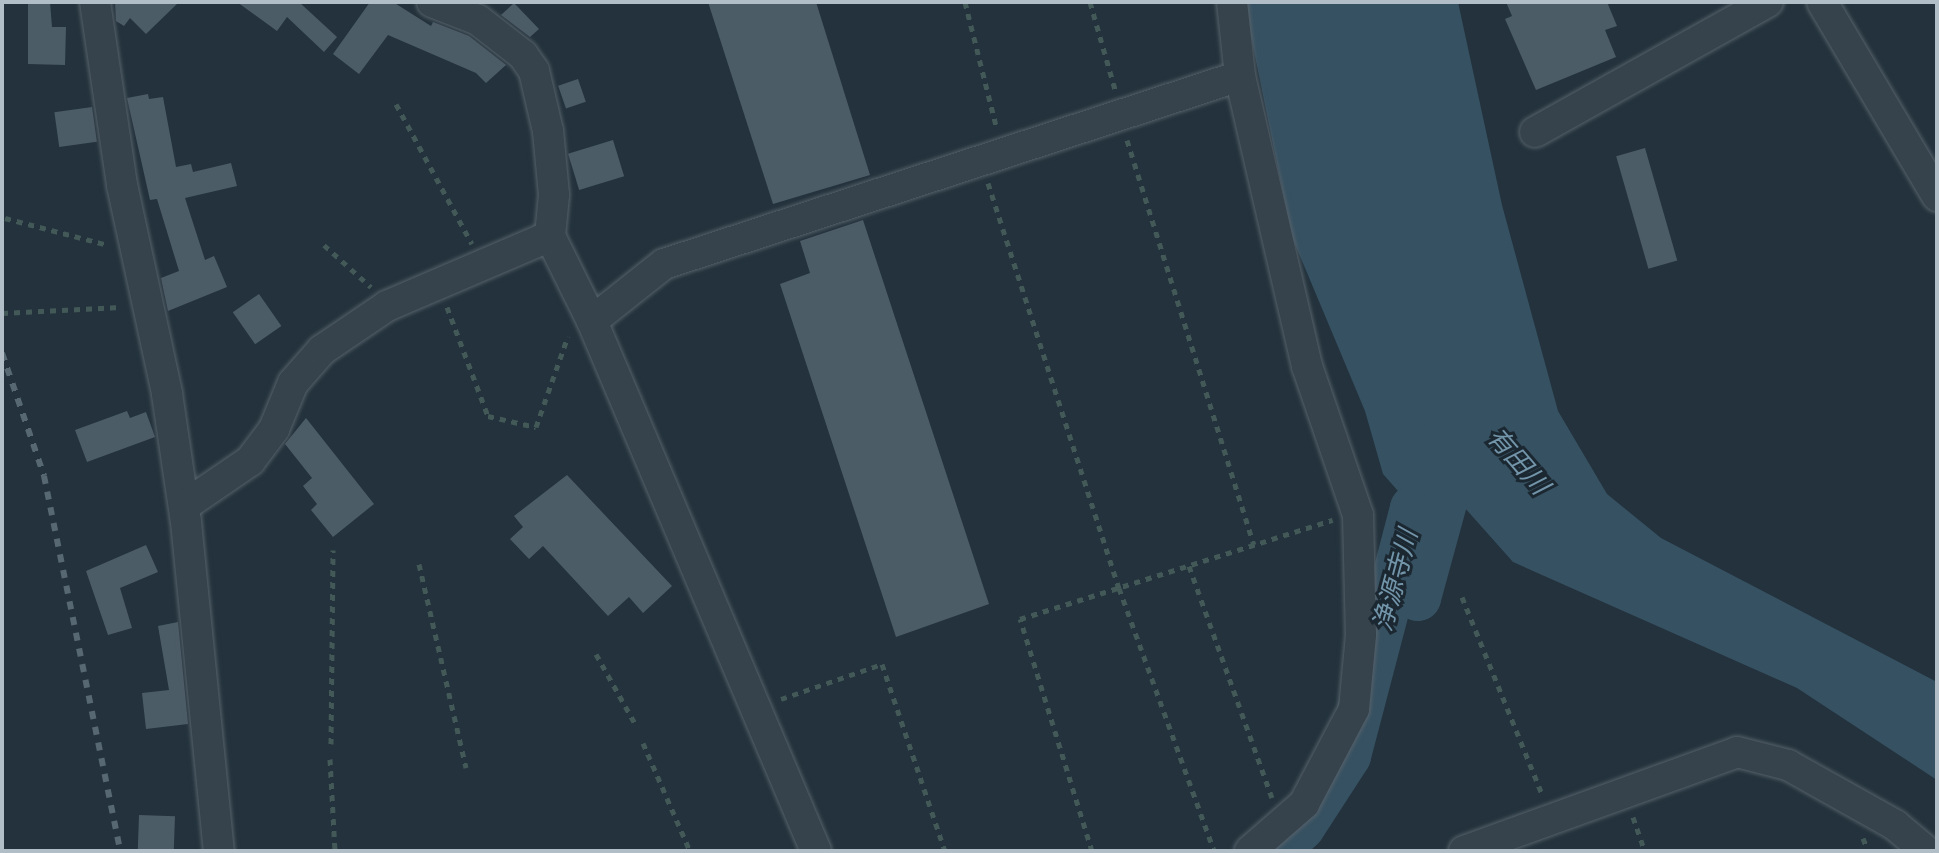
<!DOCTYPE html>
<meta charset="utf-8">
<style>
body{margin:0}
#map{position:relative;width:1939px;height:853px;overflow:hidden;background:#23323c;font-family:Commissioner,"Noto Sans JP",sans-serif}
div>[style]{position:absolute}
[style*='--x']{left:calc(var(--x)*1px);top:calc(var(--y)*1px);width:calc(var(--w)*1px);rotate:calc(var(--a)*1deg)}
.water>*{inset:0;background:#365162}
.river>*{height:46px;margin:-23px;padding:0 23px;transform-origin:23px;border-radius:23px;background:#365162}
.building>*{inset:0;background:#4c5c67;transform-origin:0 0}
.path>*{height:5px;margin-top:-2.5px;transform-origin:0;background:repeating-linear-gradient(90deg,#435957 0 6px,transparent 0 12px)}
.roads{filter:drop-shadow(0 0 2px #55616a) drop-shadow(0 0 2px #55616a)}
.minor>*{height:30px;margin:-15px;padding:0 15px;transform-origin:15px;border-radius:15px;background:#37434c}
.rail>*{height:6px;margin-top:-3px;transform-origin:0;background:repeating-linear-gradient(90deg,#586873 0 8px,transparent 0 16px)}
span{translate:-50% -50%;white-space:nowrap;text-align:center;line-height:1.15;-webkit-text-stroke:6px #1c2831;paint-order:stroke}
.water-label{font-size:26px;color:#7295aa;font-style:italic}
.frame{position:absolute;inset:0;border:4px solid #b2bec7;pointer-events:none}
</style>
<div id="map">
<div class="water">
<div style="clip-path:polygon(1244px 2px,1458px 2px,1502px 205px,1558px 411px,1607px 494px,1661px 538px,1937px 682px,1937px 780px,1797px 688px,1513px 562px,1448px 489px,1428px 490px,1413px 508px,1383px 474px,1365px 411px,1292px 237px)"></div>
</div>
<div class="river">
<div style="--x:1277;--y:851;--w:35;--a:-44"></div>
<div style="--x:1302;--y:827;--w:85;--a:-57.1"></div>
<div style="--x:1348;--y:756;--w:256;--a:-75.3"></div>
<div style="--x:1413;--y:508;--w:90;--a:86.8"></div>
<div style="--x:1418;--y:598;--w:110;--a:-74.7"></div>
<div style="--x:1447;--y:492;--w:64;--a:-90"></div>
</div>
<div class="building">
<div style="clip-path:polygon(28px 2px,50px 2px,52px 27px,66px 27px,65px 65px,28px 64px)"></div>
<div style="clip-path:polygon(115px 2px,179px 2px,146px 34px,130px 18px,124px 26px,116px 21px)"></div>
<div style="clip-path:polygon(237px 2px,299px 2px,337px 37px,324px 52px,287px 17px,277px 31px)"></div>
<div style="clip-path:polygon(370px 2px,393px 2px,431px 26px,433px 22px,469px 36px,506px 65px,486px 83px,476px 73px,388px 35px,359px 74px,333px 54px)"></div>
<div style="clip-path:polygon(708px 2px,816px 2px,870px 175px,773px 204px)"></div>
<div style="clip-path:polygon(1506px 2px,1607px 2px,1617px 26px,1605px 30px,1616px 57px,1536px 90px,1505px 19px,1512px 16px)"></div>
<div style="clip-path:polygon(514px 3px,539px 29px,530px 37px,501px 15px)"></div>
<div style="left:578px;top:79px;width:24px;height:21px;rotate:71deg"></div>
<div style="clip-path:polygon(148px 94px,149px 99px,163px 97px,176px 167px,191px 164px,193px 172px,231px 163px,237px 186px,185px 198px,205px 260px,214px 256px,227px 287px,168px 311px,161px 278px,179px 271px,157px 199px,150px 200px,127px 98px)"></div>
<div style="left:92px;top:107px;width:35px;height:38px;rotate:82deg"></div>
<div style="left:613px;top:140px;width:38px;height:47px;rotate:73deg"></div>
<div style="left:1645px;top:148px;width:117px;height:30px;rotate:74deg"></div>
<div style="clip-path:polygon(863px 220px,989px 604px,896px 637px,780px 284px,810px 273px,800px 241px)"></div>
<div style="left:259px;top:294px;width:39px;height:32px;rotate:55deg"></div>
<div style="clip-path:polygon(127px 411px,130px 418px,146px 412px,155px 437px,87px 462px,75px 430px)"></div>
<div style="clip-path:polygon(306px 418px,374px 504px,333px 537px,311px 510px,317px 504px,303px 486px,312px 478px,285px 444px)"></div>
<div style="clip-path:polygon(567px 475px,672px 586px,643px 613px,629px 597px,608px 616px,543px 546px,529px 559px,510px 539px,523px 527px,514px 516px)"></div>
<div style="clip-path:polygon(146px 545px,158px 572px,120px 588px,132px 628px,108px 635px,86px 571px)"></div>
<div style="clip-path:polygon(178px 622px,188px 724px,146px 729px,142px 693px,169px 690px,158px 626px)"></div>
<div style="left:139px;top:815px;width:36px;height:36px;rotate:2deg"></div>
</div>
<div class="path">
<div style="--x:965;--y:2;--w:131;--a:75.9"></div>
<div style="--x:1090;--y:2;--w:91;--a:74"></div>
<div style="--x:396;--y:104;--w:159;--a:61.5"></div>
<div style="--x:1127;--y:140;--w:424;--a:72.6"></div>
<div style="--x:988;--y:183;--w:426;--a:72.1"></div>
<div style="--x:1119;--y:588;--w:280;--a:70.1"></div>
<div style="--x:5;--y:218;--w:106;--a:14.7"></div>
<div style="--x:324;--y:245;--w:63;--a:41.8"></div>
<div style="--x:447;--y:307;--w:116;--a:69.4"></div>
<div style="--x:488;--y:416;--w:49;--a:12.9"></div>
<div style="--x:536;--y:427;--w:96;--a:-70.6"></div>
<div style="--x:2;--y:313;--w:119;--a:-2.9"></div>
<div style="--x:419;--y:564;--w:209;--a:77"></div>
<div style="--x:1189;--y:566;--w:246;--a:70.3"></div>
<div style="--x:1462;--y:597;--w:215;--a:67.9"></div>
<div style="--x:596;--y:654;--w:84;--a:60.7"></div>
<div style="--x:781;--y:699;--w:107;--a:-19.1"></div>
<div style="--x:882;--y:664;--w:197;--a:71.4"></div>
<div style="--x:643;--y:743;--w:118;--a:66.5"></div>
<div style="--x:331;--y:744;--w:194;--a:-89.4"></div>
<div style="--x:330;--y:759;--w:92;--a:86.9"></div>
<div style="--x:1633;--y:817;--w:36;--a:71"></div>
<div style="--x:1863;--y:838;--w:14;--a:69"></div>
<div style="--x:1092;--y:851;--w:243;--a:-107.2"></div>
<div style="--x:1020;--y:619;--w:328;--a:-17.6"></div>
</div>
<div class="roads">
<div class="minor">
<div style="--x:95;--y:2;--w:185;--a:81.6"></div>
<div style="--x:122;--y:185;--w:214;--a:77.8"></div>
<div style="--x:167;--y:394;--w:129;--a:81.6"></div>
<div style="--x:186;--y:522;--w:331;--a:84.3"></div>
<div style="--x:432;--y:2;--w:49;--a:21.4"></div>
<div style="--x:478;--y:20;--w:57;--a:37.9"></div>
<div style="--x:523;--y:55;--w:19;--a:55"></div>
<div style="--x:534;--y:71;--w:62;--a:76.9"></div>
<div style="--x:548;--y:131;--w:64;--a:84.6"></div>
<div style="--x:554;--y:195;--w:41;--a:95.6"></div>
<div style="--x:550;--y:236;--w:95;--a:63.7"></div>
<div style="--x:592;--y:321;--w:575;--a:67.09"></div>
<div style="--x:1232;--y:2;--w:74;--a:83.8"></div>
<div style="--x:1240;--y:76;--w:298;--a:77"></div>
<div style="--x:1307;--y:366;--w:157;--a:71.1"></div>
<div style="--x:1358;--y:515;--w:120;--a:88.6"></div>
<div style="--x:1361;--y:635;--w:74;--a:95.4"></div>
<div style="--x:1354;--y:709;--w:107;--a:117.8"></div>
<div style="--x:1304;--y:804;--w:72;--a:139"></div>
<div style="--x:1822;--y:2;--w:226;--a:59.3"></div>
<div style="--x:1535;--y:132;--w:267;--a:-29.2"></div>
<div style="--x:592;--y:321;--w:92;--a:-38.4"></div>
<div style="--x:664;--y:264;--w:606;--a:-18.08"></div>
<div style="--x:184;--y:506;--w:80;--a:-34.3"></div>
<div style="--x:250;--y:461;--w:40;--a:-53"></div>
<div style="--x:274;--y:429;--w:50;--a:-67.6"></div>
<div style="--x:293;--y:383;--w:44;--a:-48.7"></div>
<div style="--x:322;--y:350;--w:78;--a:-34.1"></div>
<div style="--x:387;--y:306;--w:177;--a:-23.2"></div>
<div style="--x:1464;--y:851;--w:290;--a:-19.9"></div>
<div style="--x:1737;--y:752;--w:53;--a:14.3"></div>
<div style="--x:1788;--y:765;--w:123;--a:29.3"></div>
<div style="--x:1895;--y:825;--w:40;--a:40"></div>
</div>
</div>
<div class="rail">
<div style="--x:2;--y:353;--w:130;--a:71.1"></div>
<div style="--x:44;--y:476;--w:383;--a:78.5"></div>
</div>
<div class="water-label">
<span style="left:1519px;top:460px;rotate:49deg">有田川</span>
<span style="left:1394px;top:580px;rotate:-75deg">浄源寺川</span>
</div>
<div class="frame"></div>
</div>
